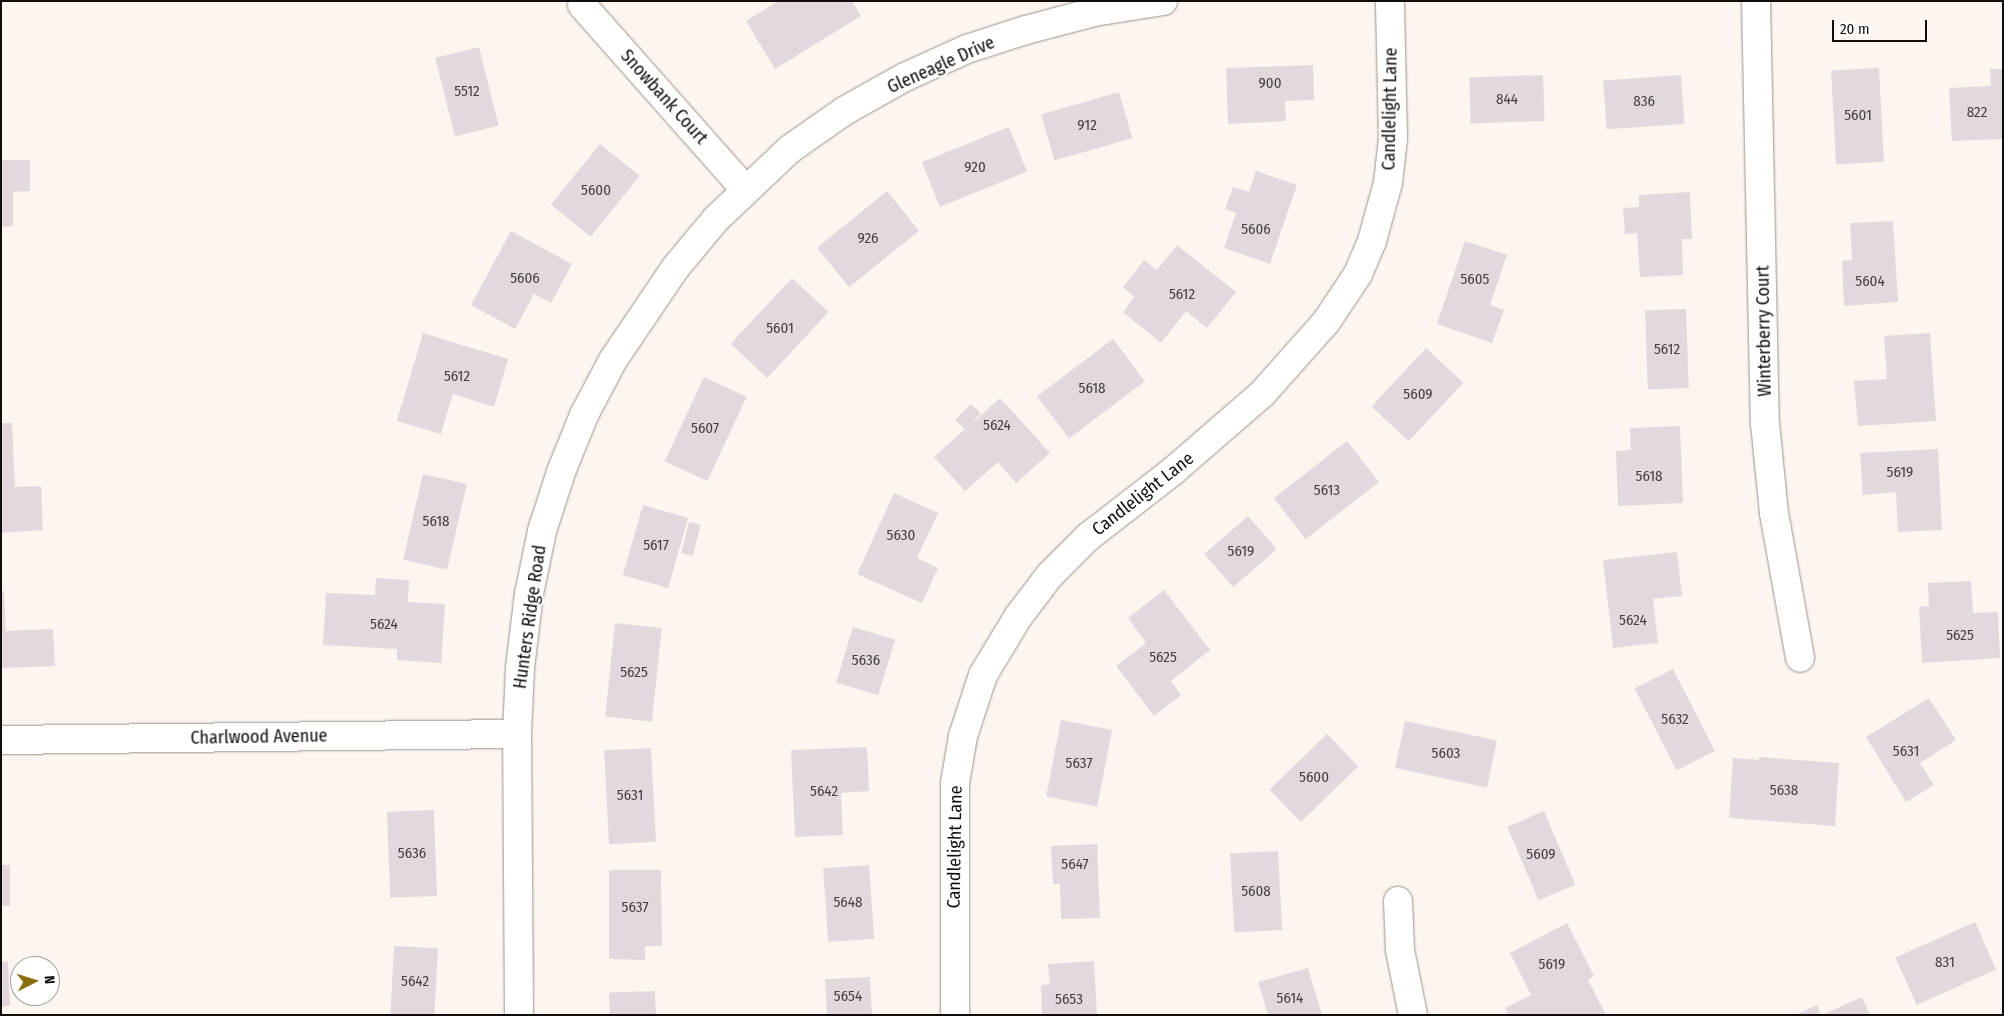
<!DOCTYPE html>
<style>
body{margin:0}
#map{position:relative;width:2004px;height:1016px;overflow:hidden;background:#fdf6f0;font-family:"Fira Sans Condensed",sans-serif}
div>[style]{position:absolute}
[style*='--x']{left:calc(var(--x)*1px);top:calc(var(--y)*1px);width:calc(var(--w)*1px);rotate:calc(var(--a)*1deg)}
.building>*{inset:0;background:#e1d9de;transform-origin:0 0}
.roads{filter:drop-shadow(0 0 1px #98928c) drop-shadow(0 0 1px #98928c)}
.street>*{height:28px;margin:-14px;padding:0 14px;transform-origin:14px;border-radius:14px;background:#fff}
span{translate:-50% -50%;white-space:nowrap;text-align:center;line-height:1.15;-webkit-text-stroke:4.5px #fff;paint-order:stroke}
.number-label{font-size:15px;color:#444140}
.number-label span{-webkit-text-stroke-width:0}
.street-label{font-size:18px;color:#100e0c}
.frame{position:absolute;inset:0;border:2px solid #100e0c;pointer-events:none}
.north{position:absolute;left:10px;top:956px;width:50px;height:50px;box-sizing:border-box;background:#fff;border:1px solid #9f9f9e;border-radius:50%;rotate:85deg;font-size:14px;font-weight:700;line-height:20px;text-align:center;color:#100e0c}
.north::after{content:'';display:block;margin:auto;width:18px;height:22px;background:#8a6e0e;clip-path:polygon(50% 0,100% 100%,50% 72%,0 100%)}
.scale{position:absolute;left:1832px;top:20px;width:95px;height:22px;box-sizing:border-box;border:2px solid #100e0c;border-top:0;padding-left:6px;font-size:15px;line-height:18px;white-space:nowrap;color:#100e0c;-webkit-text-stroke:4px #fff;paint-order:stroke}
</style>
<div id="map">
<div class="building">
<div style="clip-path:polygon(778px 1px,852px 1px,861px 16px,775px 69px,746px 21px)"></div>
<div style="left:479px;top:47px;width:81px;height:45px;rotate:76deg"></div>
<div style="clip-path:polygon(1313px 65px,1314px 100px,1285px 101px,1286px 121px,1228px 124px,1226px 68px)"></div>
<div style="left:1879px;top:68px;width:94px;height:48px;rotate:87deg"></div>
<div style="clip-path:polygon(1990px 69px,2003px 69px,2003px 139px,1952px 141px,1949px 88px,1991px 86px)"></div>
<div style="left:1543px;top:75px;width:46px;height:74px;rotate:88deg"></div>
<div style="left:1681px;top:75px;width:49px;height:78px;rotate:86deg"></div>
<div style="left:1119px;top:92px;width:48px;height:81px;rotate:74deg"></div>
<div style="left:1009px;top:127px;width:48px;height:94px;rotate:68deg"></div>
<div style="left:600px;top:144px;width:51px;height:78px;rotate:39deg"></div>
<div style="clip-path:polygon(1px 160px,30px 160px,30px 191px,13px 192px,13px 226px,1px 227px)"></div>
<div style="clip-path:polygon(1256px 171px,1297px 185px,1270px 264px,1224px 248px,1236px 213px,1225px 209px,1233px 187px,1249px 192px)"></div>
<div style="left:887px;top:191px;width:51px;height:90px;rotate:51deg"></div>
<div style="clip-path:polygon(1690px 192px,1692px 239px,1682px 239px,1683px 275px,1640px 277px,1637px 233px,1625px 234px,1623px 208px,1639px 207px,1639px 195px)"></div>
<div style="clip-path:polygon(1893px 221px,1898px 302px,1844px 306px,1842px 261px,1852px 260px,1850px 223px)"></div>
<div style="clip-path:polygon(511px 231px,572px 264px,551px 303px,534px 294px,515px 329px,471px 305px)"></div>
<div style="clip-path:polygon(1465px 241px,1507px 255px,1490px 305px,1504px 310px,1492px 343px,1437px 324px)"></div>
<div style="clip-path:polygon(1177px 245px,1236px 292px,1207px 328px,1186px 311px,1161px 343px,1123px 312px,1134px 297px,1123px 287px,1144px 260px,1157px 270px)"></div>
<div style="left:792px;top:278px;width:50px;height:90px;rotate:43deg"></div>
<div style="left:1686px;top:309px;width:79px;height:41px;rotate:88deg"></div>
<div style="clip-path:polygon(423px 333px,508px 359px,494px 407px,453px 394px,441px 434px,397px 421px)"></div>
<div style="clip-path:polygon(1930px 333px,1936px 421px,1858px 426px,1854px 381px,1887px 379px,1884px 336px)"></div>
<div style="left:1113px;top:339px;width:53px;height:95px;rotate:53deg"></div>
<div style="left:1426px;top:348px;width:51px;height:80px;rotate:43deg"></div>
<div style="left:704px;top:377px;width:47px;height:93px;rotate:25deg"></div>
<div style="clip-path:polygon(1000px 398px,1050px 453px,1016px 483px,998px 462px,965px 491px,934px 457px,965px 429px,955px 420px,971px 404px,981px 413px,969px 426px)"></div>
<div style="clip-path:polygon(1px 423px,12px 423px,15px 487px,41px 486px,43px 530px,1px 533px)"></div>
<div style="clip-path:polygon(1680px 426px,1683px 503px,1618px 506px,1616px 451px,1631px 450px,1630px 428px)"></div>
<div style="left:1347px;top:441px;width:52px;height:93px;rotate:52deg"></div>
<div style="clip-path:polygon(1938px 449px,1942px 530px,1898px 532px,1896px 492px,1863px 495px,1860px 453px)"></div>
<div style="left:423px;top:474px;width:45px;height:88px;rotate:13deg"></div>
<div style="clip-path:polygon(894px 493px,938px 513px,917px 558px,938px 568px,922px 603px,857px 574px)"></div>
<div style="left:643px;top:505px;width:47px;height:73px;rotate:16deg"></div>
<div style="left:1248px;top:516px;width:44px;height:58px;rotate:49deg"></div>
<div style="left:689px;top:522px;width:12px;height:32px;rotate:14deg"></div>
<div style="clip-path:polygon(1677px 552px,1682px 596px,1653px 599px,1658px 643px,1613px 648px,1603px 560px)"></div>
<div style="clip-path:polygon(376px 578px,409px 580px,408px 602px,445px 604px,441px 663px,397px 660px,397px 649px,323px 645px,326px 593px,375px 595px)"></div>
<div style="clip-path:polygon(1971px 581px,1973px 613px,1998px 612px,2000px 658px,1922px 663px,1919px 607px,1929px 606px,1928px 583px)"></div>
<div style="clip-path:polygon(1164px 590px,1210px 650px,1171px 681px,1181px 695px,1154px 716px,1116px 666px,1146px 643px,1128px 618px)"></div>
<div style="clip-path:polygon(1px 591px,4px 591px,6px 631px,53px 629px,55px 666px,1px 668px)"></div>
<div style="left:615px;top:623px;width:47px;height:94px;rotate:6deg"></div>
<div style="left:853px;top:627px;width:44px;height:58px;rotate:17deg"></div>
<div style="left:1673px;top:669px;width:92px;height:43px;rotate:63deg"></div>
<div style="clip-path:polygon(1929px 698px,1956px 740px,1920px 763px,1934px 785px,1906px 802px,1866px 737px)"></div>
<div style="left:1061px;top:720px;width:52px;height:78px;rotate:11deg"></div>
<div style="left:1405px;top:721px;width:94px;height:48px;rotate:12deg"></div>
<div style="left:1327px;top:734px;width:45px;height:80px;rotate:46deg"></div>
<div style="clip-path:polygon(867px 747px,869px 791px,841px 793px,843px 835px,795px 837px,791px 750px)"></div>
<div style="left:651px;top:748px;width:94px;height:47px;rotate:87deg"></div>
<div style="clip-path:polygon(1759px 757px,1839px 763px,1835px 826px,1729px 818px,1733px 758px,1759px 760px)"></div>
<div style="left:434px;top:810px;width:86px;height:47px;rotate:88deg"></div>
<div style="left:1544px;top:811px;width:80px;height:40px;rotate:67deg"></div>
<div style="clip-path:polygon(1097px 844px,1100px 918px,1061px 919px,1060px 884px,1053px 884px,1051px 846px)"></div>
<div style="left:1278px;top:851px;width:79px;height:48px;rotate:87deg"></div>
<div style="left:1px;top:865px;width:9px;height:41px"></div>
<div style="left:869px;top:865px;width:74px;height:46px;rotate:86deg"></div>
<div style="clip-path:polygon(609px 870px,661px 870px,662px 946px,645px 946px,645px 960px,609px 959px)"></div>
<div style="left:1975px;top:922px;width:52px;height:87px;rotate:66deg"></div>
<div style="clip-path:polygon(1567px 923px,1594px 976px,1588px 980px,1606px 1015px,1508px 1015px,1505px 1008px,1531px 995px,1510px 953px)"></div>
<div style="left:394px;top:946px;width:44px;height:69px;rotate:3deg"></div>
<div style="clip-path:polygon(8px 961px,10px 1006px,1px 1007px,1px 962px)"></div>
<div style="clip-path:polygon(1094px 961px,1097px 1015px,1042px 1015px,1041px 985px,1050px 984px,1048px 964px)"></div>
<div style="clip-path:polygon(1308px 968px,1322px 1015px,1268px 1015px,1258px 982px)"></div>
<div style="left:870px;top:977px;width:38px;height:45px;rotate:87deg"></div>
<div style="left:655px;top:991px;width:24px;height:46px;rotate:88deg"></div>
<div style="clip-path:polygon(1862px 997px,1870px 1015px,1822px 1015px)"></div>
<div style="clip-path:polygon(1817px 1005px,1821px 1015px,1796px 1015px)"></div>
</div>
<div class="roads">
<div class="street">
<div style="--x:1756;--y:1;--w:422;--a:88.8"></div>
<div style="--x:1765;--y:423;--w:90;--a:84.3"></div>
<div style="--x:1774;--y:513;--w:147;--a:79.8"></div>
<div style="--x:582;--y:5;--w:246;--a:48.5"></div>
<div style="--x:1;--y:740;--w:516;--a:-0.67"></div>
<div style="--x:1398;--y:901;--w:49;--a:87.7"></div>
<div style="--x:1400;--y:950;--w:66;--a:78.7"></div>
<div style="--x:519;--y:1015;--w:281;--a:-90.4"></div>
<div style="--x:517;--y:734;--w:66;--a:-87.4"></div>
<div style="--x:520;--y:668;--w:75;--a:-83.1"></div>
<div style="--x:529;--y:594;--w:64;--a:-78.3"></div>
<div style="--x:542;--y:531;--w:62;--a:-72.1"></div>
<div style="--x:561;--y:472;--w:61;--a:-68"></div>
<div style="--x:584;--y:415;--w:62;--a:-62.2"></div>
<div style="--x:613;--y:360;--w:112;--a:-55.9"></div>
<div style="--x:676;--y:267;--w:62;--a:-50.2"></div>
<div style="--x:716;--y:219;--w:102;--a:-43.4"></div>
<div style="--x:790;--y:149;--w:68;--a:-34.9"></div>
<div style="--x:846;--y:110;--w:68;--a:-29.2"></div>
<div style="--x:905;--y:77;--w:68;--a:-24.3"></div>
<div style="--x:967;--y:49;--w:62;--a:-17.9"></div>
<div style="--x:1026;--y:30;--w:70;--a:-14.8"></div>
<div style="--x:1094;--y:12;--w:70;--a:-9.1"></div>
<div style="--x:955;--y:1015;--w:232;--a:-90"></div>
<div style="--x:955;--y:783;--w:48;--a:-80.3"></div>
<div style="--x:963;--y:736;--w:64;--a:-71.8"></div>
<div style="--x:983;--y:675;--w:68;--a:-58.9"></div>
<div style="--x:1018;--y:617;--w:53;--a:-52.7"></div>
<div style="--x:1050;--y:575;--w:54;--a:-45"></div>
<div style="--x:1088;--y:537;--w:108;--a:-37.8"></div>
<div style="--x:1173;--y:471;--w:118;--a:-40.9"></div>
<div style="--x:1262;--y:394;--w:96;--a:-48.4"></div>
<div style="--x:1326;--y:322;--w:58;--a:-56.3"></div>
<div style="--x:1358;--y:274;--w:36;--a:-67"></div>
<div style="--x:1372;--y:241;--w:60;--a:-74.6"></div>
<div style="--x:1388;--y:183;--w:45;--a:-83.7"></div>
<div style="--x:1393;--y:138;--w:137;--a:-91.3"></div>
</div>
</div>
<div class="number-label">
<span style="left:1270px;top:84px">900</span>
<span style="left:467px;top:92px">5512</span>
<span style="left:1507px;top:100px">844</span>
<span style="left:1644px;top:102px">836</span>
<span style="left:1977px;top:113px">822</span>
<span style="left:1858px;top:116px">5601</span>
<span style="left:1087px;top:126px">912</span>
<span style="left:975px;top:168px">920</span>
<span style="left:596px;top:191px">5600</span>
<span style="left:1256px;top:230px">5606</span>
<span style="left:868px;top:239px">926</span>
<span style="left:525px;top:279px">5606</span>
<span style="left:1475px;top:280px">5605</span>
<span style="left:1870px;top:282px">5604</span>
<span style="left:1182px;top:295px">5612</span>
<span style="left:780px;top:329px">5601</span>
<span style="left:1667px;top:350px">5612</span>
<span style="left:457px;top:377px">5612</span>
<span style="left:1092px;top:389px">5618</span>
<span style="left:1418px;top:395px">5609</span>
<span style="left:997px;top:426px">5624</span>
<span style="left:705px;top:429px">5607</span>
<span style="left:1900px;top:473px">5619</span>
<span style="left:1649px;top:477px">5618</span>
<span style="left:1327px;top:491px">5613</span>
<span style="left:436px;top:522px">5618</span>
<span style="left:901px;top:536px">5630</span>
<span style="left:656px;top:546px">5617</span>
<span style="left:1241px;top:552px">5619</span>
<span style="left:1633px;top:621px">5624</span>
<span style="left:384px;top:625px">5624</span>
<span style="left:1960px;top:636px">5625</span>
<span style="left:1163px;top:658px">5625</span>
<span style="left:866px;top:661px">5636</span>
<span style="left:634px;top:673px">5625</span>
<span style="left:1675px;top:720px">5632</span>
<span style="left:1906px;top:752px">5631</span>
<span style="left:1446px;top:754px">5603</span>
<span style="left:1079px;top:764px">5637</span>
<span style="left:1314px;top:778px">5600</span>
<span style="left:1784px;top:791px">5638</span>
<span style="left:824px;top:792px">5642</span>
<span style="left:630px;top:796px">5631</span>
<span style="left:412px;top:854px">5636</span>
<span style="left:1541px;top:855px">5609</span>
<span style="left:1075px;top:865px">5647</span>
<span style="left:1256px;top:892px">5608</span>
<span style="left:848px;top:903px">5648</span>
<span style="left:635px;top:908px">5637</span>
<span style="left:1945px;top:963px">831</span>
<span style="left:1552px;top:965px">5619</span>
<span style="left:415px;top:982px">5642</span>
<span style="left:848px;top:997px">5654</span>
<span style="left:1290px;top:999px">5614</span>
<span style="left:1069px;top:1000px">5653</span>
</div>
<div class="street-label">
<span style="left:941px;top:65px;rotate:-24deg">Gleneagle Drive</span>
<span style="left:664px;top:97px;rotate:48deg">Snowbank Court</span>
<span style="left:1390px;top:109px;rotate:-89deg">Candlelight Lane</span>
<span style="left:1764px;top:331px;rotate:-91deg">Winterberry Court</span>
<span style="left:1143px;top:494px;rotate:-38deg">Candlelight Lane</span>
<span style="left:530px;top:617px;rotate:-82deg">Hunters Ridge Road</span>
<span style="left:259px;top:737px;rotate:-1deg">Charlwood Avenue</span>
<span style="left:955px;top:847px;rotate:-89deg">Candlelight Lane</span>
</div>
<div class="frame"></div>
<div class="north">N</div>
<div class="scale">20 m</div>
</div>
